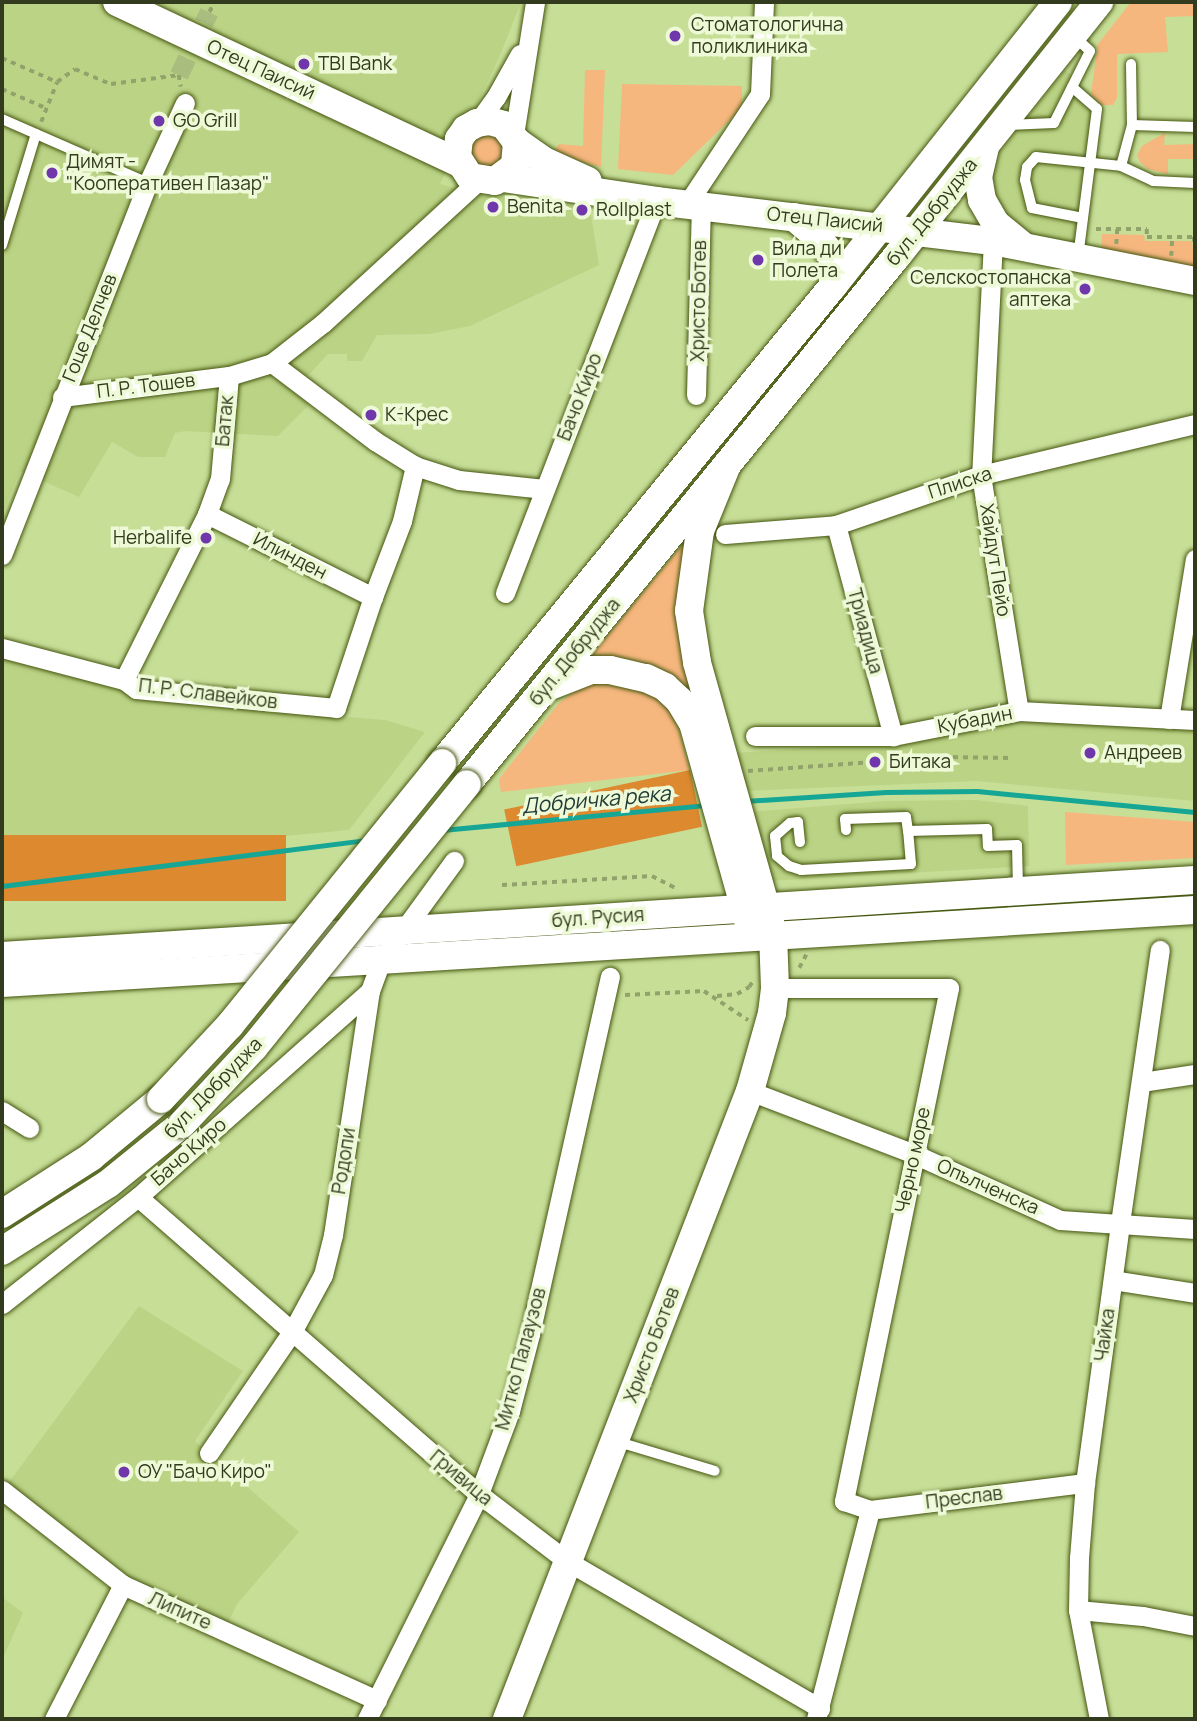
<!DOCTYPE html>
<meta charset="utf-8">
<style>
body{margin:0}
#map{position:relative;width:1197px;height:1721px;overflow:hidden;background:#c7de97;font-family:Manrope,sans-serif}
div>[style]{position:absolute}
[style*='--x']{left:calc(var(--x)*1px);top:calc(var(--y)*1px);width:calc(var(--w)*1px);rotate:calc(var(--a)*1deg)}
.built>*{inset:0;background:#bbd385}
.green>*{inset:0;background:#f6b77e}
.forest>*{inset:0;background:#dc8930;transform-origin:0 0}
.stream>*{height:5px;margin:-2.5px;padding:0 2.5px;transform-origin:2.5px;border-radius:2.5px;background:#16a696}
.street-tunnel>*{height:19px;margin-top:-9.5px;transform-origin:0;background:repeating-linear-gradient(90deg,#a9bd7f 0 19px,transparent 0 29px)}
.path>*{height:3.5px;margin-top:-1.75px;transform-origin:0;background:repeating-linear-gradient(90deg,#91a26b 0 5px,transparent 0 10px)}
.roads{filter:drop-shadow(0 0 2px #45560f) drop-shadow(0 0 2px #45560f)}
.lane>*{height:10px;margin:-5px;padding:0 5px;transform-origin:5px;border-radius:5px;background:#fff}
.street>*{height:19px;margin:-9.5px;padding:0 9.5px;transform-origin:9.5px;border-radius:9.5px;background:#fff}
.secondary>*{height:28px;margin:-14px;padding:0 14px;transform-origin:14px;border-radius:14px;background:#fff}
.bridges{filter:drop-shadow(0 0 2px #45560f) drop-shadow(0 0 2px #45560f)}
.secondary-bridge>*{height:28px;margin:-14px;padding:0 14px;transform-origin:14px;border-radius:14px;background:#fff}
.dots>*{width:19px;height:19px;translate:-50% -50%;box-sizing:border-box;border:4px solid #eefad7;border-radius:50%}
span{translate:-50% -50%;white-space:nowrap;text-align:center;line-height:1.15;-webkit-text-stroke:7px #eefad7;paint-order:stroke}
.poi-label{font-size:19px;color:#333b1f}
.left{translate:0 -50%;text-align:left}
.right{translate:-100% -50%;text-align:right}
.street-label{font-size:19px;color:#333b1f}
.water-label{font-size:21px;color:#203b37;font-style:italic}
.frame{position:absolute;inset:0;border:4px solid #333b1f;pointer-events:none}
</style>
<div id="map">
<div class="built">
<div style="clip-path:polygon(2px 2px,521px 2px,501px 53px,440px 184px,473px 194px,590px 208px,599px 265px,470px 326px,429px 334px,377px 335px,362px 361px,347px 361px,347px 354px,328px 354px,294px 391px,309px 405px,278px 436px,185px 431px,175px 433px,165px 457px,138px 457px,112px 442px,79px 497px,20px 471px,2px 515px)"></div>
<div style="clip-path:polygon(1065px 70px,1101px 105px,1083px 247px,1031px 238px,1004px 215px,993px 194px,993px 174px,1000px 152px)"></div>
<div style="clip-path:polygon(2px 655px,113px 687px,140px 700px,385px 720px,425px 732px,349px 830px,2px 863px)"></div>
<div style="clip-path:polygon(1019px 717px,1195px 727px,1195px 801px,976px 781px,746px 791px,737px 753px,893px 742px)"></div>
<div style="clip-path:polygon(976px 800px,1028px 806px,1029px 866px,769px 881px,750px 812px,885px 801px)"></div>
<div style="clip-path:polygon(139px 1306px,243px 1371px,195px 1441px,299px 1532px,237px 1604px,227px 1625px,130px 1581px,7px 1485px)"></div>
<div style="clip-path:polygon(2px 1597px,23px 1613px,2px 1660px)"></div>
</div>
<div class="green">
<div style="clip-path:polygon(1131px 2px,1195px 2px,1195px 16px,1165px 17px,1168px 52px,1117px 54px,1117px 98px,1113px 105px,1101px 105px,1091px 94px,1098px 44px)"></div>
<div style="clip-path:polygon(585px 70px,605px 70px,601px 167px,563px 157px,555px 150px,559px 144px,583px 146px)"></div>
<div style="clip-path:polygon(622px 84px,742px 86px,742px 108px,673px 175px,618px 169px)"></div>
<div style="clip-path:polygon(488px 131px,505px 140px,506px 160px,490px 171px,472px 162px,471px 142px)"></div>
<div style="clip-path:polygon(1165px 133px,1164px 145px,1195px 144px,1195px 159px,1168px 159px,1168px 174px,1148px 169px,1140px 162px,1137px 155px,1142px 146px)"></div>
<div style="clip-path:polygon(1102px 234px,1144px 235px,1145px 241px,1192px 241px,1195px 269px,1101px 253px)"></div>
<div style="clip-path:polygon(687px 539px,678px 582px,681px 631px,695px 699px,645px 664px,629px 659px,588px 659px)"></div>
<div style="clip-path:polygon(600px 682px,637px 686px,658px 699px,675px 717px,690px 770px,501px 792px,499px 779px,559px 703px,579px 688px)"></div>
<div style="clip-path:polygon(1065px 812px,1195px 822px,1195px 858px,1066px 865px)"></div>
</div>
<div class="forest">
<div style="left:690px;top:770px;width:58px;height:190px;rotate:78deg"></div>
<div style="left:286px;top:835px;width:66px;height:285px;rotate:90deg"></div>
</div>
<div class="stream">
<div style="--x:746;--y:801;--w:140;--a:-3.7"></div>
<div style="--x:886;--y:792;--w:91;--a:-0.6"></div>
<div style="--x:977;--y:791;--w:219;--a:5.5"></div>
<div style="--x:442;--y:830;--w:267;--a:-5.4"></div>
<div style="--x:2;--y:886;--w:368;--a:-7.2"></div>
</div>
<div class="street-tunnel">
<div style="--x:179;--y:75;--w:70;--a:-64.5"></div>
</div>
<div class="path">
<div style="--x:209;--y:12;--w:12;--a:-59"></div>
<div style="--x:2;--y:58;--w:60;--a:23.6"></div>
<div style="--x:57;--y:82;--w:22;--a:-36"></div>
<div style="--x:75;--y:69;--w:39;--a:23"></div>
<div style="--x:111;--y:84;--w:69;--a:-7.5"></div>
<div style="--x:179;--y:75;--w:12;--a:81"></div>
<div style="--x:2;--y:89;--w:48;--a:23.4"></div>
<div style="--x:41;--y:122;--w:43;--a:-68.2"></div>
<div style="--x:1096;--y:229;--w:51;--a:0"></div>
<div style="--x:1147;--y:229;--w:8;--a:90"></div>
<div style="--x:1147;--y:237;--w:47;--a:0"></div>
<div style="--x:1194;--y:237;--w:10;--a:84"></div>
<div style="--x:1116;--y:244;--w:15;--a:-86"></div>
<div style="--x:1171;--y:256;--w:19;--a:-87"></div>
<div style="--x:748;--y:771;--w:196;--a:-4.1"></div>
<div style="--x:943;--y:757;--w:70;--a:0.8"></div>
<div style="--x:502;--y:885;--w:150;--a:-3.4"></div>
<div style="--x:652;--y:876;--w:28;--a:27"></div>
<div style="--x:799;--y:968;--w:15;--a:-62"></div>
<div style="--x:625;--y:995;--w:79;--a:-2.9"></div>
<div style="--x:704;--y:991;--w:53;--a:33.4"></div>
<div style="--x:717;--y:996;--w:20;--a:-6"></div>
<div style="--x:737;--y:994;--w:14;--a:-30"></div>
<div style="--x:749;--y:987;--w:7;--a:-56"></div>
</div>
<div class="roads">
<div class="lane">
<div style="--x:1131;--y:64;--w:61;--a:89.1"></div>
<div style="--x:1132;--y:125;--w:42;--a:105"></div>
<div style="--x:1121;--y:166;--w:35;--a:25"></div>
<div style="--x:1153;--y:181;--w:42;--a:2.7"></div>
<div style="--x:1072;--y:87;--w:33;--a:41"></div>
<div style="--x:1097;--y:109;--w:149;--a:97.3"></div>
<div style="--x:2;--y:119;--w:159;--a:23.7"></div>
<div style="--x:1008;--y:125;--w:46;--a:-2.5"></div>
<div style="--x:1054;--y:123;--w:80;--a:-63.4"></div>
<div style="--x:1090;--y:51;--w:19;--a:-137"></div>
<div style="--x:1132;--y:125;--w:63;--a:1.8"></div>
<div style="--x:1083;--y:218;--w:52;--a:-168.9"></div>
<div style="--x:1032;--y:208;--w:29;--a:-104"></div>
<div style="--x:1025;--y:180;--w:13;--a:-81"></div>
<div style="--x:1027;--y:167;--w:13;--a:-48"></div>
<div style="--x:1036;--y:157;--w:85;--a:6"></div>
<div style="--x:2;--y:245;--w:116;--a:-73"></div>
<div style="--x:846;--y:830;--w:11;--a:-95"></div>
<div style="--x:845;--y:819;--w:61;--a:-1.9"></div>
<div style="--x:906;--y:817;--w:14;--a:82"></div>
<div style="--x:908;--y:831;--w:79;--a:-1.5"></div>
<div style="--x:987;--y:829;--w:17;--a:87"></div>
<div style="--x:988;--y:846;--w:29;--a:-2"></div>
<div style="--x:1017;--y:845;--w:45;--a:88.7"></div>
<div style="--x:800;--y:842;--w:20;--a:-96"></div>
<div style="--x:798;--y:822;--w:8;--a:173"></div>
<div style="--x:790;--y:823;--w:20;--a:139"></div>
<div style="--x:775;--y:836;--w:20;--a:84"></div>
<div style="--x:777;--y:856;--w:16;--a:40"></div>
<div style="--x:789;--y:866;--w:13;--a:18"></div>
<div style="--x:801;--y:870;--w:110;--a:-3.1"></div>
<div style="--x:911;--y:864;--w:33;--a:-95"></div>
<div style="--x:615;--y:1441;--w:104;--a:16.7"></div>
</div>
<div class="street">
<div style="--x:477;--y:123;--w:32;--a:-54"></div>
<div style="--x:496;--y:97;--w:49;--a:-60.8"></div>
<div style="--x:514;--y:135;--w:135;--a:-81"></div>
<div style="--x:687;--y:204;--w:132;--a:-56.4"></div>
<div style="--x:760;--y:94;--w:92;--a:-87.5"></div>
<div style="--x:993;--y:241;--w:234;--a:92.9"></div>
<div style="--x:981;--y:475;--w:239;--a:80.9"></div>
<div style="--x:272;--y:363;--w:129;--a:37.1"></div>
<div style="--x:375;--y:441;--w:47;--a:32"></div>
<div style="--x:415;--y:466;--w:46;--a:17.7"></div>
<div style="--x:459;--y:480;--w:86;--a:6"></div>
<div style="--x:696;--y:395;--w:189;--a:-88.5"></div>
<div style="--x:62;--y:397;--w:168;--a:-7.2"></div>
<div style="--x:229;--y:376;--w:45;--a:-16.8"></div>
<div style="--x:272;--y:363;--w:65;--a:-38.1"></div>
<div style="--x:323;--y:323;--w:210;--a:-42.5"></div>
<div style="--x:207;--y:514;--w:186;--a:26.6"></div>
<div style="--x:373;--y:597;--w:81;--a:-69.1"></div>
<div style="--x:402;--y:521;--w:57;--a:-76.7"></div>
<div style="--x:836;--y:525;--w:219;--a:74.9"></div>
<div style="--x:725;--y:534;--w:111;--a:-4.6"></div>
<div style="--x:836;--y:525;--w:153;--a:-19"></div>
<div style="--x:981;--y:475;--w:220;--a:-13.4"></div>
<div style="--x:2;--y:555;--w:400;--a:-68.6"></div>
<div style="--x:148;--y:183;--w:88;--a:-65.2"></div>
<div style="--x:505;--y:593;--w:420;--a:-68.9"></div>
<div style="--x:2;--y:648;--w:126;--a:14.7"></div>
<div style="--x:124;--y:680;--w:15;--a:37"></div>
<div style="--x:136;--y:689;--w:201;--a:5.4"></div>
<div style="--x:336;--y:708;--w:117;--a:-71.6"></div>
<div style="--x:124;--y:680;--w:186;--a:-63.4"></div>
<div style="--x:207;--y:514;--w:37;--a:-70"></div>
<div style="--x:220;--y:479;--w:103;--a:-85"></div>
<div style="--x:1169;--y:719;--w:162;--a:-80.8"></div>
<div style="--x:755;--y:736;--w:138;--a:0"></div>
<div style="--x:893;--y:736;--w:128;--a:-11.2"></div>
<div style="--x:1019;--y:711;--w:176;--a:2.9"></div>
<div style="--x:775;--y:988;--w:174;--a:0"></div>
<div style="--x:949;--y:988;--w:524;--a:101.57"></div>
<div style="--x:844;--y:1501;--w:28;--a:19"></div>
<div style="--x:870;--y:1510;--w:217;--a:-7.2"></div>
<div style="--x:1142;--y:1082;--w:54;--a:-8.6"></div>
<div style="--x:750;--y:1091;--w:176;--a:21"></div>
<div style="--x:914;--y:1154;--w:160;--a:24.3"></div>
<div style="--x:1060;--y:1220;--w:135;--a:3.8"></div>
<div style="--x:2;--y:1111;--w:32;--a:32"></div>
<div style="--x:138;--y:1197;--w:452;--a:41.1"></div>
<div style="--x:479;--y:1494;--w:111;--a:37.3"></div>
<div style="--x:567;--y:1561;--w:293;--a:30.2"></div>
<div style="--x:1113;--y:1280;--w:83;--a:9"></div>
<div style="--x:2;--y:1304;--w:173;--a:-38.2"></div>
<div style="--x:138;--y:1197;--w:310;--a:-41.6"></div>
<div style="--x:209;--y:1453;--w:147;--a:-55.6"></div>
<div style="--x:292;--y:1332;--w:65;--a:-61.5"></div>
<div style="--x:323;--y:1275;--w:41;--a:-76"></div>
<div style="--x:333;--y:1235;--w:247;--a:-81.4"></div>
<div style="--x:370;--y:991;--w:32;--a:-70"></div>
<div style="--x:381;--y:961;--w:124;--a:-53.9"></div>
<div style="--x:2;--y:1490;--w:154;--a:38.1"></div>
<div style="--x:123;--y:1585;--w:279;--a:24.4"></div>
<div style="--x:1078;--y:1610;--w:65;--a:5.3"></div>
<div style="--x:1143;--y:1616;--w:53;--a:10.9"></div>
<div style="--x:54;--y:1719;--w:151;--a:-62.8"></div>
<div style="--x:367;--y:1719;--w:251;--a:-63.5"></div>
<div style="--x:479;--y:1494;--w:89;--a:-69.5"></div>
<div style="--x:510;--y:1411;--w:80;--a:-75.4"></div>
<div style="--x:530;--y:1334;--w:366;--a:-77.4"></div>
<div style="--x:816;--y:1719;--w:216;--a:-75.5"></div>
<div style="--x:1099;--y:1719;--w:111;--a:-100.9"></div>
<div style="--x:1078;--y:1610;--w:52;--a:-88.9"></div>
<div style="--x:1079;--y:1558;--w:75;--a:-85.4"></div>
<div style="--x:1085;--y:1483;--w:262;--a:-82.3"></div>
<div style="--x:1120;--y:1223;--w:276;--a:-81.7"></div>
</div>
<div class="secondary">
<div style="--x:117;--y:2;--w:378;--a:25.2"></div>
<div style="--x:517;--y:142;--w:24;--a:95"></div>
<div style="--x:515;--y:166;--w:25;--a:143"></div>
<div style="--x:495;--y:181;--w:25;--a:-171"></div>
<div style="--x:470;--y:177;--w:24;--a:-123"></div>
<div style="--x:457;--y:157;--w:18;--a:-84"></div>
<div style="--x:459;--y:139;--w:12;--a:-55"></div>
<div style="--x:466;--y:129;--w:13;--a:-29"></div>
<div style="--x:477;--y:123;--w:13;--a:-9"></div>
<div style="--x:490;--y:121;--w:15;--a:16"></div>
<div style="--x:504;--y:125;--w:21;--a:53"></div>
<div style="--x:517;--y:142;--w:33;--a:35"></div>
<div style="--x:544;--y:161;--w:48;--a:24.4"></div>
<div style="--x:985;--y:147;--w:31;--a:103"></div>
<div style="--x:978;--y:177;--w:23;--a:80"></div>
<div style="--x:982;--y:200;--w:28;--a:60"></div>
<div style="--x:996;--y:224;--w:35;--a:39"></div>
<div style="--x:503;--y:178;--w:155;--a:8.5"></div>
<div style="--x:656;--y:201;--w:339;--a:6.8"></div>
<div style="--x:993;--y:241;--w:206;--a:11.2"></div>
<div style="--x:794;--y:217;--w:30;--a:40"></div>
<div style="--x:817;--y:236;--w:23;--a:52"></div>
<div style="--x:831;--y:254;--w:21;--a:76"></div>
<div style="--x:836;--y:274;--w:12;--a:104"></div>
<div style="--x:550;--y:686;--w:44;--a:-21.3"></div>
<div style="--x:591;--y:670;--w:19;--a:0"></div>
<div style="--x:610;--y:670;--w:37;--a:13"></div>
<div style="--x:646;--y:678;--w:21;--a:25"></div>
<div style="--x:665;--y:687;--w:19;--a:43"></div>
<div style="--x:679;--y:700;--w:27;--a:59"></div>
<div style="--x:693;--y:723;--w:208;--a:74.4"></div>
<div style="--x:442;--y:763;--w:617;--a:-50.66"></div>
<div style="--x:833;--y:286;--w:362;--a:-51.6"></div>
<div style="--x:467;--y:784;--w:681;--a:-50.84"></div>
<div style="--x:897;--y:256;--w:325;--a:-51.5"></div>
<div style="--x:2;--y:956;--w:1195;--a:-3.65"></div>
<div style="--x:2;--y:983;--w:1195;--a:-3.5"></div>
<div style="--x:2;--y:1214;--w:106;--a:-32.6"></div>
<div style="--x:91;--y:1157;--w:91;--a:-39.6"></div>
<div style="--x:2;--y:1251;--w:125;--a:-32.3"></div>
<div style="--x:108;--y:1184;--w:95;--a:-39"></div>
<div style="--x:507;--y:1719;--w:673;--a:-68.85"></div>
<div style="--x:750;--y:1091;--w:81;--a:-74.2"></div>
<div style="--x:772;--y:1013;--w:25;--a:-83"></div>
<div style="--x:775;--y:988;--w:55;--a:-92.1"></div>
<div style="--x:773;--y:933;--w:281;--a:-105.7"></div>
<div style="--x:697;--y:662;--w:52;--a:-98.9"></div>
<div style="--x:689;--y:611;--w:81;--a:-82.2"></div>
<div style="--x:700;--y:531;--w:71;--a:-67.8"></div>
</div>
</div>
<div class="bridges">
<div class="secondary-bridge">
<div style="--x:161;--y:1099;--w:101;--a:-47"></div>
<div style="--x:230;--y:1025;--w:337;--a:-51"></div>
<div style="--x:182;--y:1124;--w:105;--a:-46.9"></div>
<div style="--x:254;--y:1047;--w:338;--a:-51"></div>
</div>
</div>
<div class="dots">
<div style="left:675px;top:36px;background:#7036ac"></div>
<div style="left:304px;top:64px;background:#7036ac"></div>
<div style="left:159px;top:121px;background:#7036ac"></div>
<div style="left:52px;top:173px;background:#7036ac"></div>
<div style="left:493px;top:207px;background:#7036ac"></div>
<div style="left:582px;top:210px;background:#7036ac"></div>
<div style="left:758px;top:260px;background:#7036ac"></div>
<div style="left:1085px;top:289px;background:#7036ac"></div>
<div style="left:371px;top:415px;background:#7036ac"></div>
<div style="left:206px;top:538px;background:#7036ac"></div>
<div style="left:1090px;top:753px;background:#7036ac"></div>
<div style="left:875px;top:762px;background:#7036ac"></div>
<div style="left:124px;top:1472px;background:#7036ac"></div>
</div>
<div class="poi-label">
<span class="left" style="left:691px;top:36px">Стоматологична<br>поликлиника</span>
<span class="left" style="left:318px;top:64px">TBI Bank</span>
<span class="left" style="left:173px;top:121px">GO Grill</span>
<span class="left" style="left:66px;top:173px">Димят -<br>"Кооперативен Пазар"</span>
<span class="left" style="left:507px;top:207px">Benita</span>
<span class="left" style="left:596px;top:210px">Rollplast</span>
<span class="left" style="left:772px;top:260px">Вила ди<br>Полета</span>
<span class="right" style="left:1071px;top:289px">Селскостопанска<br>аптека</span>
<span class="left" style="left:385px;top:415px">К-Крес</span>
<span class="right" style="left:192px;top:538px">Herbalife</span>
<span class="left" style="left:1104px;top:753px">Андреев</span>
<span class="left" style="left:889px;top:762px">Битака</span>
<span class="left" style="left:138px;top:1472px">ОУ "Бачо Киро"</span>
</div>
<div class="street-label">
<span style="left:261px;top:70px;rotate:25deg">Отец Паисий</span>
<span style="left:932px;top:212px;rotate:-51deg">бул. Добруджа</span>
<span style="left:825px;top:220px;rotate:6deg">Отец Паисий</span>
<span style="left:699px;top:301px;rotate:-89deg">Христо Ботев</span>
<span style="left:90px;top:328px;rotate:-68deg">Гоце Делчев</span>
<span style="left:146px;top:386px;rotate:-7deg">П. Р. Тошев</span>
<span style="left:580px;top:397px;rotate:-69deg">Бачо Киро</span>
<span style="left:225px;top:421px;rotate:-85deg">Батак</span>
<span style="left:960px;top:483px;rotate:-18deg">Плиска</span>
<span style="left:290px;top:556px;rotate:27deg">Илинден</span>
<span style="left:995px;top:560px;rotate:81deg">Хайдут Пейо</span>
<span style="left:865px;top:631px;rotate:75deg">Триадица</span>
<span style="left:575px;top:652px;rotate:-51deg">бул. Добруджа</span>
<span style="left:208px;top:694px;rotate:7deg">П. Р. Славейков</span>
<span style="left:975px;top:720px;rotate:-11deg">Кубадин</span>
<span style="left:598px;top:918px;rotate:-4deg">бул. Русия</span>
<span style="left:213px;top:1088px;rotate:-46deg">бул. Добруджа</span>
<span style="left:189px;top:1152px;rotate:-41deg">Бачо Киро</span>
<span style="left:913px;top:1160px;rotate:-78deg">Черно море</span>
<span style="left:344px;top:1161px;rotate:-81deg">Родопи</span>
<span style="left:988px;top:1187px;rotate:24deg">Опълченска</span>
<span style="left:1105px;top:1335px;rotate:-82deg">Чайка</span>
<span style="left:652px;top:1345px;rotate:-69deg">Христо Ботев</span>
<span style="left:521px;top:1359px;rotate:-75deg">Митко Палаузов</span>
<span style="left:461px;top:1478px;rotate:40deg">Гривица</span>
<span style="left:964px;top:1498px;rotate:-7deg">Преслав</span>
<span style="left:180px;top:1611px;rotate:24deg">Липите</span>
</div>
<div class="water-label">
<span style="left:596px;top:799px;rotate:-5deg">Добричка река</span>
</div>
<div class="frame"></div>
</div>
